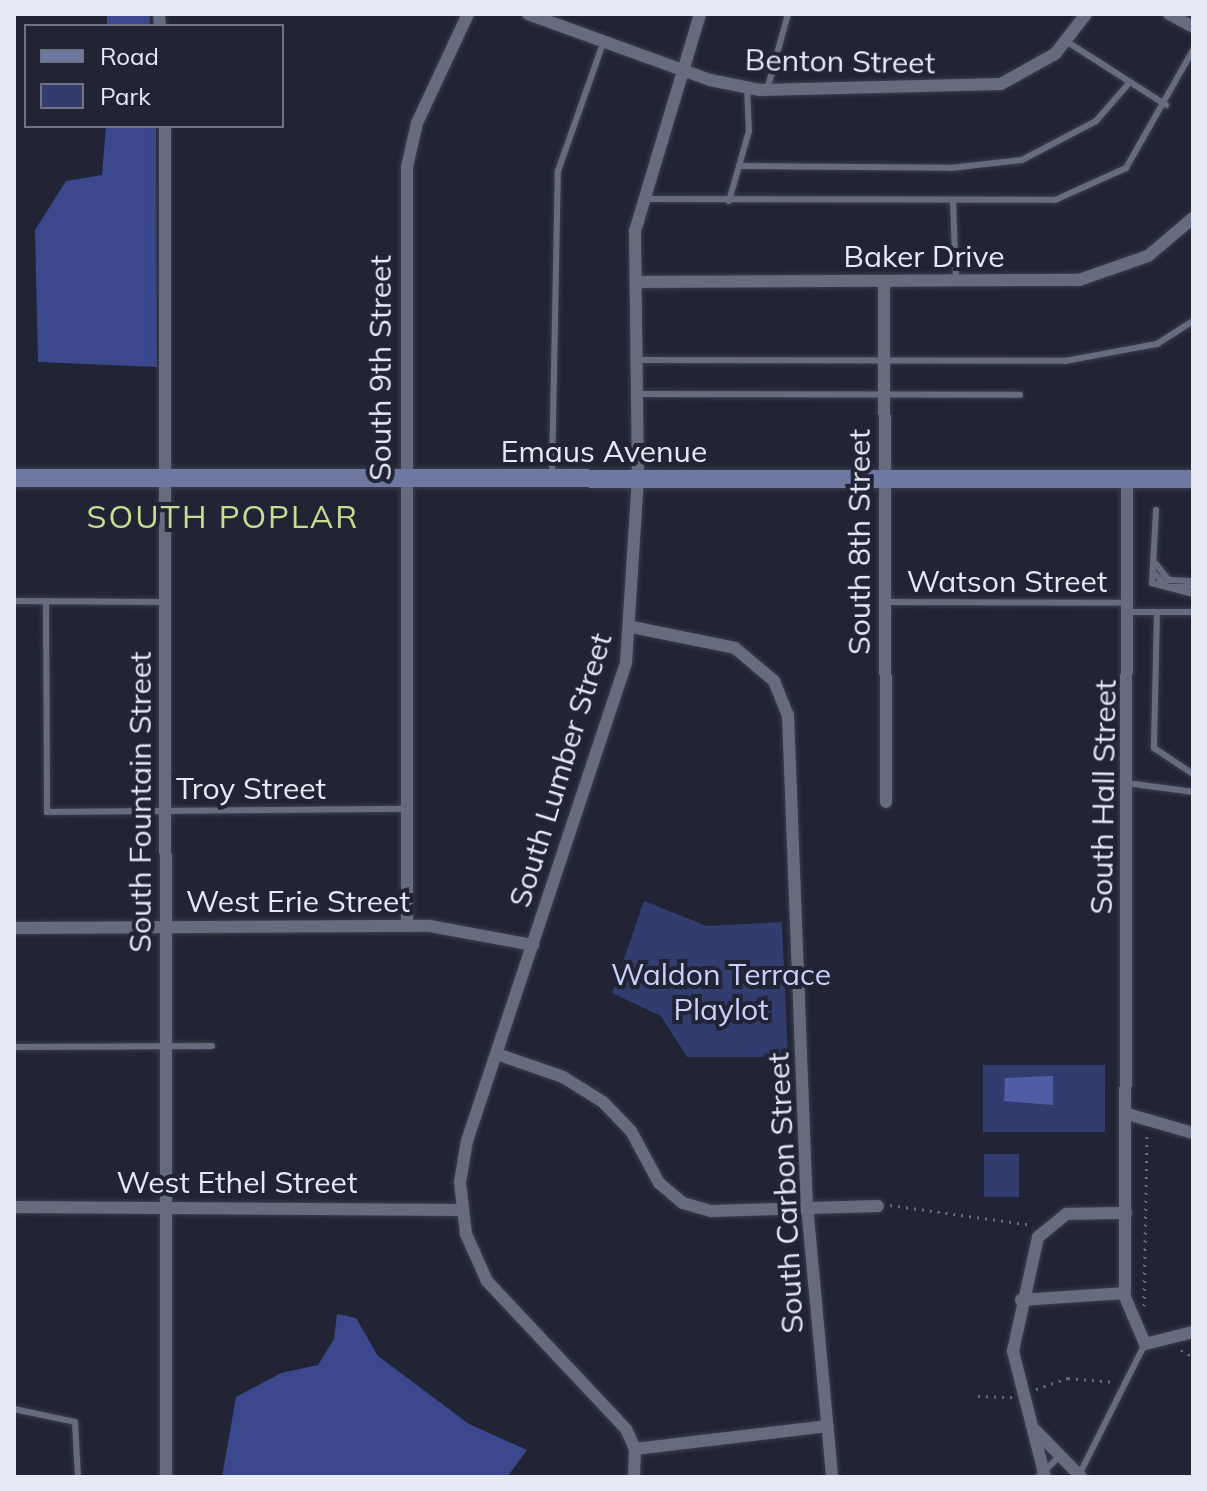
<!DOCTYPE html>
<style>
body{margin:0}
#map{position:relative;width:1207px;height:1491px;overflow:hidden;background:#202435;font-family:Mulish,sans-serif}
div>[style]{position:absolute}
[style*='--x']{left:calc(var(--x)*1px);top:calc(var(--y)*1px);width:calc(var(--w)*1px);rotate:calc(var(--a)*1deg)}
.green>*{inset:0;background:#323c6e;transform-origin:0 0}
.forest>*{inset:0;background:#3c488d;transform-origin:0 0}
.water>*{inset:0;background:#4f5ea4}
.path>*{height:3px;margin-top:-1.5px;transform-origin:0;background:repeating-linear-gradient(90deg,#676b7a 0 2px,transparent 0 8px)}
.roads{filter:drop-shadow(0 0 2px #3a3e4c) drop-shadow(0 0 2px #3a3e4c)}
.service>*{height:6px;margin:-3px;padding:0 3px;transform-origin:3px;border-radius:3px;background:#666b7f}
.minor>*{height:12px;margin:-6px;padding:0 6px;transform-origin:6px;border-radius:6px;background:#666b7f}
.secondary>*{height:18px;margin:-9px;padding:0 9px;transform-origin:9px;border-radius:9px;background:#6e78a0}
span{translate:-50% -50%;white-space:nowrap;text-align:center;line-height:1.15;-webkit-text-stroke:8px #202435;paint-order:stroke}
.street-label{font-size:30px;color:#e6eaf5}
.park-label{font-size:30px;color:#c7d2fa}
.neighbourhood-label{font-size:32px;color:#c6dd93;letter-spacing:2px}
.frame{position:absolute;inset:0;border:16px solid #e6eaf5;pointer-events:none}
.legend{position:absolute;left:24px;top:24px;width:260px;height:104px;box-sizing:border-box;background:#202435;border:2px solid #6f7382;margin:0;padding:10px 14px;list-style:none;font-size:24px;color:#e6eaf5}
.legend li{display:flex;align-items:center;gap:16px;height:40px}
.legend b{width:40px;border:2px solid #6f7382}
</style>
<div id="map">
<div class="green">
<div style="clip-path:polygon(644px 901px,707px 926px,782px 922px,788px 1057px,687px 1057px,661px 1016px,612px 993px)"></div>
<div style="left:983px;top:1065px;width:122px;height:67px"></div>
<div style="left:984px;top:1154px;width:35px;height:43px"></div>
</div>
<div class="forest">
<div style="left:107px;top:14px;width:43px;height:12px"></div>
<div style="clip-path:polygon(106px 126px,156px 126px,157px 367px,38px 362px,35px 230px,66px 181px,102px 175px)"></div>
<div style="clip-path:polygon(337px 1314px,356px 1318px,378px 1356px,469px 1424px,527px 1450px,507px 1477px,222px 1477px,236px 1397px,281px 1373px,318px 1365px,334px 1339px)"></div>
</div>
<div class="water">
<div style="clip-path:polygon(1053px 1076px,1053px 1105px,1004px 1101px,1005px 1078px)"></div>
</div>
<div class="path">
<div style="--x:890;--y:1205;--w:144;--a:8"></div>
<div style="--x:1144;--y:1306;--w:172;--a:-89"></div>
<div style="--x:1181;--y:1350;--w:14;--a:30"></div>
<div style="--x:1036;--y:1389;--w:34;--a:-19"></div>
<div style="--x:1068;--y:1378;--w:46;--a:5"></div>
<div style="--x:978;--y:1396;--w:36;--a:2"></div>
</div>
<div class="roads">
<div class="service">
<div style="--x:1066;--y:41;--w:119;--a:32.6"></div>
<div style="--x:767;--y:90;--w:79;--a:-74.6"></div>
<div style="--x:739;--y:166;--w:211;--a:0.5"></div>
<div style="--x:950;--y:168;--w:72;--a:-6.3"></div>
<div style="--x:1022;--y:160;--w:84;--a:-27.8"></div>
<div style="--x:1096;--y:121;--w:52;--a:-48.9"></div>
<div style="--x:646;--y:199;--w:409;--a:0.1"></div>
<div style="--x:1055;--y:200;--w:78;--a:-24.3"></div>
<div style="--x:1126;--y:168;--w:136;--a:-60.4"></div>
<div style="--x:953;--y:200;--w:81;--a:87.9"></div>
<div style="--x:729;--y:201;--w:73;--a:-74.1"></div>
<div style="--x:749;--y:131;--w:43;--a:-92.7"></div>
<div style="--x:635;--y:360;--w:430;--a:0.1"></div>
<div style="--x:1065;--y:361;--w:94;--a:-10.5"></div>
<div style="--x:1157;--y:344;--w:43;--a:-32.6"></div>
<div style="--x:636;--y:394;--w:384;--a:0.1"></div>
<div style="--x:552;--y:475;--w:304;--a:-88.9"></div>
<div style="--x:558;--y:171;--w:136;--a:-70.6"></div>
<div style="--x:1156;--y:510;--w:73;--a:93.1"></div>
<div style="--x:1152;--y:583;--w:39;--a:15"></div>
<div style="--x:1155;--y:563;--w:22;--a:51"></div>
<div style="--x:1169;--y:580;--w:21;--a:3"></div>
<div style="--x:1155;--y:574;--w:18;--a:47"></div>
<div style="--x:1167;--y:587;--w:22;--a:0"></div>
<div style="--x:14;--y:601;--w:152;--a:0.4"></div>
<div style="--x:46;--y:601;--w:211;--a:89.7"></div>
<div style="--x:47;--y:812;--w:360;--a:-0.5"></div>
<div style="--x:885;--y:602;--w:244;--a:0.2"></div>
<div style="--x:1129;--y:612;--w:64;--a:0"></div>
<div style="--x:1157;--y:612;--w:136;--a:91.3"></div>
<div style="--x:1154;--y:748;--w:47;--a:33.7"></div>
<div style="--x:1127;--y:783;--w:67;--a:7.8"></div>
<div style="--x:14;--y:1047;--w:198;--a:-0.3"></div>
<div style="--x:14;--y:1409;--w:62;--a:12"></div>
<div style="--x:75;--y:1422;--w:55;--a:86.9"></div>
<div style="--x:1079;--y:1475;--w:147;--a:-63.3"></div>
<div style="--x:1038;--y:1477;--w:32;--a:-44"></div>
</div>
<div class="minor">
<div style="--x:159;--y:14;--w:12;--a:85"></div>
<div style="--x:528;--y:14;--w:194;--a:19.9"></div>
<div style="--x:710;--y:80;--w:51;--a:11.3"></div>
<div style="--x:760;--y:90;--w:241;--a:-1.4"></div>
<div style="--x:1001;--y:84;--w:62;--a:-29.1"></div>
<div style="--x:1055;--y:54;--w:51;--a:-52.2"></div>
<div style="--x:1169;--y:14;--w:27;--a:28"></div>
<div style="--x:165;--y:126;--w:1351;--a:89.96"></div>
<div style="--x:636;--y:282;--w:443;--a:-0.3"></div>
<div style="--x:1079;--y:280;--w:73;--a:-19.2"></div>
<div style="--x:1148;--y:256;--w:59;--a:-40.2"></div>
<div style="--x:884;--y:282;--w:520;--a:89.78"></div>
<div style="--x:1127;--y:479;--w:818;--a:90.14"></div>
<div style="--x:1125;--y:1297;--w:51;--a:66.9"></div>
<div style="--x:1145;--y:1344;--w:49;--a:-14"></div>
<div style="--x:632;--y:627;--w:105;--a:11.5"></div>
<div style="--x:735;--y:648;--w:51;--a:40.2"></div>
<div style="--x:774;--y:681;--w:37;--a:68"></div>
<div style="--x:788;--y:715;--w:491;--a:87.8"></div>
<div style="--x:807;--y:1206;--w:272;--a:84.7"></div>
<div style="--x:407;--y:926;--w:759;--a:-90"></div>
<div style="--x:407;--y:167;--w:45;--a:-77.2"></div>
<div style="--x:417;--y:123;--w:120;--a:-64.9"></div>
<div style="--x:14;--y:928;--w:416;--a:-0.3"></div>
<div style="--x:430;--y:926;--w:105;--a:10.5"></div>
<div style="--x:497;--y:1054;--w:70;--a:19.2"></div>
<div style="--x:563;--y:1077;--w:47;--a:32"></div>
<div style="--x:603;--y:1102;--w:40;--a:46"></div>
<div style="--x:631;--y:1131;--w:59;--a:61.7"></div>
<div style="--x:659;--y:1183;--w:31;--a:40"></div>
<div style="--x:683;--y:1203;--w:29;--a:16"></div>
<div style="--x:711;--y:1211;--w:167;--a:-1.7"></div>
<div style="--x:1127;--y:1114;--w:69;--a:16.1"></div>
<div style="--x:14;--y:1207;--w:446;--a:0.4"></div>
<div style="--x:1021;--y:1300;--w:104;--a:-3.9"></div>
<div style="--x:1035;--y:1430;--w:66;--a:45.6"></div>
<div style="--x:635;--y:1449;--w:194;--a:-6.8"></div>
<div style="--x:634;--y:1477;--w:28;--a:-88"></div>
<div style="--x:635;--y:1449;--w:22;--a:-114"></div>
<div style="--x:626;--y:1429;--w:203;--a:-133.2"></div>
<div style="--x:487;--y:1281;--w:51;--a:-114.1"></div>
<div style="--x:466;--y:1234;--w:52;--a:-96.6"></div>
<div style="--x:460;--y:1182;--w:42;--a:-80.3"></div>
<div style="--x:467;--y:1141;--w:504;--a:-71.6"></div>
<div style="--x:626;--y:663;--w:184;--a:-86.3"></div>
<div style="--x:638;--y:479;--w:248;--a:-90.7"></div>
<div style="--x:635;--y:231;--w:227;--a:-73.3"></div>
<div style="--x:1045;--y:1477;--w:130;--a:-104.3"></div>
<div style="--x:1013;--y:1351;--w:117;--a:-77.6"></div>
<div style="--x:1038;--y:1237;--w:36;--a:-39"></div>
<div style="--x:1066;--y:1214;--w:60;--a:-1"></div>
</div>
<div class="secondary">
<div style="--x:14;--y:478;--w:1179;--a:0.05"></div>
</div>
</div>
<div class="street-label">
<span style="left:840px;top:61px;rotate:1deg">Benton Street</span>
<span style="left:924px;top:256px">Baker Drive</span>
<span style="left:380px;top:368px;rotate:-90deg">South 9th Street</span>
<span style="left:604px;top:451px">Emaus Avenue</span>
<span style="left:859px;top:542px;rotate:-90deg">South 8th Street</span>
<span style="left:1007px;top:581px">Watson Street</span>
<span style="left:560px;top:770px;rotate:-73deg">South Lumber Street</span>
<span style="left:251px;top:788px">Troy Street</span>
<span style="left:1103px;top:797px;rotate:-89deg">South Hall Street</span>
<span style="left:140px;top:802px;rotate:-90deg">South Fountain Street</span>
<span style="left:298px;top:901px">West Erie Street</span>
<span style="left:237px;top:1182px">West Ethel Street</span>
<span style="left:785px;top:1193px;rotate:-93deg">South Carbon Street</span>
</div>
<div class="park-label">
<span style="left:721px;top:991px">Waldon Terrace<br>Playlot</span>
</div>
<div class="neighbourhood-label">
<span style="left:223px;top:516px">SOUTH POPLAR</span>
</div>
<div class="frame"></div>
<ul class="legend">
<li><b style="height:10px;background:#6e78a0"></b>Road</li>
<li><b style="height:22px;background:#323c6e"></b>Park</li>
</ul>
</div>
